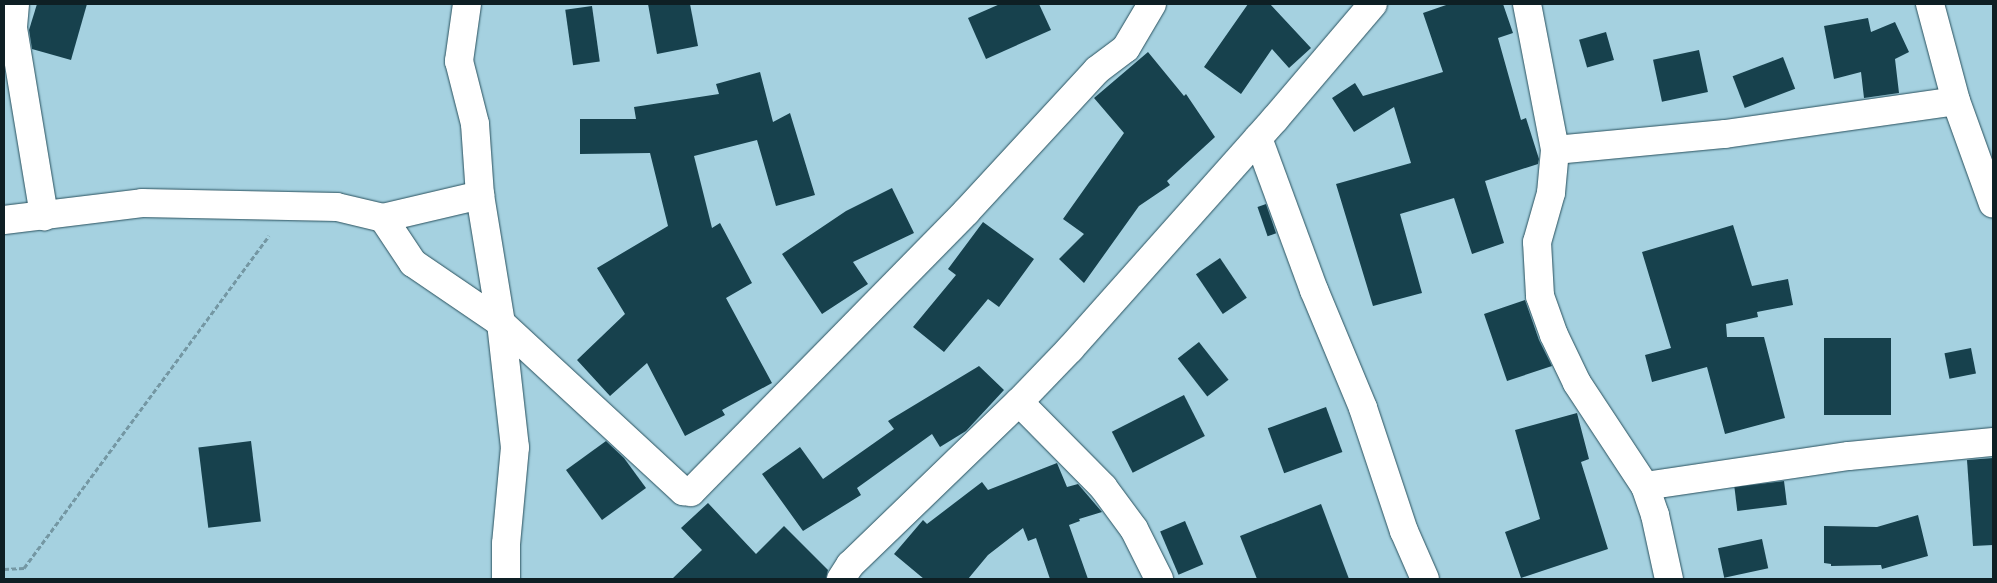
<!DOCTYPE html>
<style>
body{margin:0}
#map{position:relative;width:1997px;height:583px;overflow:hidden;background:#a5d1e0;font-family:"DM Sans",sans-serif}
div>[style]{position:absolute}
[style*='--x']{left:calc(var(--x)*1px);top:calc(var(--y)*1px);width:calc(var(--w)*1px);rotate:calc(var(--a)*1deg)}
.building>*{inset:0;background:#17414d;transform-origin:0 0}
.path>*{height:3px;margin-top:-1.5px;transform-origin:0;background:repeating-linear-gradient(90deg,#7497a3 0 5px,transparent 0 7.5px)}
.roads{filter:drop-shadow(0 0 1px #28505d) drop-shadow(0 0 1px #28505d)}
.street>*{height:28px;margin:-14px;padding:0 14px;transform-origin:14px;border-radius:14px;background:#fff}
span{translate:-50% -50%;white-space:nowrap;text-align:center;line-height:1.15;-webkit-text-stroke:5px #b2deed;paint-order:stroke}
.frame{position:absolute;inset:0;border:5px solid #0e1f24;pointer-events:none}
</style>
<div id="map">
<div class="building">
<div style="clip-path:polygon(37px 4px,87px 4px,71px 60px,32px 49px,29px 30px)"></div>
<div style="clip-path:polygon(648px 4px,690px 4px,698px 46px,657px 54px)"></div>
<div style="clip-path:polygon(1000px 4px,1039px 4px,1051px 30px,986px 59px,968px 18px)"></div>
<div style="clip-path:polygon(1248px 4px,1270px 4px,1311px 48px,1289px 68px,1272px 49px,1241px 94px,1204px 67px)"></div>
<div style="clip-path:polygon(1449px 4px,1503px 4px,1513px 33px,1498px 38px,1521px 120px,1526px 118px,1539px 159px,1538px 164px,1485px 181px,1504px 243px,1472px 254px,1454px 198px,1400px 214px,1422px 293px,1373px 306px,1336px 184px,1411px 163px,1394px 107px,1354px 132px,1332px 98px,1355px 83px,1363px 96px,1443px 72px,1423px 13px)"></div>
<div style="left:592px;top:6px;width:56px;height:27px;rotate:82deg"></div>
<div style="clip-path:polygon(1868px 18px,1871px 32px,1895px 22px,1909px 52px,1895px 59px,1899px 93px,1864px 98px,1861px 72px,1834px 79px,1824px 26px)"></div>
<div style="left:1606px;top:32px;width:29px;height:28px;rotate:74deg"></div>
<div style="left:1699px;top:50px;width:43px;height:47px;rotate:78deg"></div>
<div style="clip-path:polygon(1148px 52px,1184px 96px,1186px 94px,1215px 137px,1167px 181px,1170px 185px,1139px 206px,1084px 283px,1059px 259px,1084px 234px,1063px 219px,1124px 133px,1094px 98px)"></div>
<div style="left:1783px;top:57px;width:34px;height:54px;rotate:69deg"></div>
<div style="clip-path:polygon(760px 72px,773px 122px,790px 113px,815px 195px,776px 206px,757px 140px,694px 156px,712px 228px,720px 223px,752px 283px,726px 298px,772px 383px,722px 410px,725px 415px,685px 436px,647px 363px,610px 396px,577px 360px,625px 314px,597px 268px,668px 226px,650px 153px,580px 154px,580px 119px,636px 119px,634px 107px,719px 94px,716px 84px)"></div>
<div style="clip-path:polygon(892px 188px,914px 233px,853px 262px,868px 284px,822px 314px,782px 254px,846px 211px)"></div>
<div style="left:1266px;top:204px;width:31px;height:9px;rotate:71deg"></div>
<div style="clip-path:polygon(983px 222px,1034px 259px,999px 307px,988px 299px,944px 352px,913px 327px,956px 275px,948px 269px)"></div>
<div style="clip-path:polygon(1733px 225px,1752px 286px,1788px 279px,1793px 305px,1757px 312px,1758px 317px,1726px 324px,1727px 337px,1764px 337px,1785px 418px,1725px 434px,1707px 367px,1652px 382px,1645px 355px,1671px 348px,1642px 252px)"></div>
<div style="left:1220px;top:258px;width:48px;height:29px;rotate:56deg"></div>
<div style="clip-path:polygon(1525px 300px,1539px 340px,1552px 366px,1507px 381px,1484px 314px)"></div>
<div style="left:1824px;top:338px;width:67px;height:77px"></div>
<div style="left:1199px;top:342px;width:48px;height:27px;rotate:52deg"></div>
<div style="left:1971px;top:348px;width:26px;height:27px;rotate:79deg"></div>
<div style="clip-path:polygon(979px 366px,1004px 390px,966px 431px,940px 447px,932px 434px,857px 488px,861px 495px,803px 531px,762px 474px,800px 447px,823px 479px,894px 429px,888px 421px)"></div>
<div style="left:1184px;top:395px;width:46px;height:81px;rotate:63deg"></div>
<div style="left:1326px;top:407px;width:48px;height:62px;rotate:70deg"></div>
<div style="clip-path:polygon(1577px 413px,1589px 459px,1581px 462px,1608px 549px,1521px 578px,1505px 532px,1540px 519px,1515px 430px)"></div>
<div style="left:251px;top:441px;width:81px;height:53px;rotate:83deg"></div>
<div style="clip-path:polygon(606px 441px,624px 458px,646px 488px,602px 520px,566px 470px)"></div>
<div style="clip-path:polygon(1993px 458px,1993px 545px,1973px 546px,1967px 460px)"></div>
<div style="clip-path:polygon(1057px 463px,1067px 487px,1078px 484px,1102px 512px,1079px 519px,1080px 521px,1069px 525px,1088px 579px,1050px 579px,1036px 538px,1028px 541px,1023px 528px,988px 555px,968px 579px,924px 579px,894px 554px,923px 520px,927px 524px,982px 482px,988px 490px)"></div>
<div style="left:1784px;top:481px;width:24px;height:50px;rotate:83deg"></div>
<div style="clip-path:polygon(708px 503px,756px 554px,784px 526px,828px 570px,826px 579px,672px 579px,702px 550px,681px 528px)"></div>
<div style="clip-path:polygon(1321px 504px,1349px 579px,1257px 579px,1240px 536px)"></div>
<div style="clip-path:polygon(1918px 515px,1928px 556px,1882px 569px,1881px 565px,1831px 566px,1831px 564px,1824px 563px,1824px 526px,1877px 527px)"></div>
<div style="left:1185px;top:521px;width:47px;height:27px;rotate:67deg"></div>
<div style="left:1762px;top:539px;width:30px;height:45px;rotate:78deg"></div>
</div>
<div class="path">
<div style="--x:4;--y:569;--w:20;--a:-3"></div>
<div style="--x:24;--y:568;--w:413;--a:-53.6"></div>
</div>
<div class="roads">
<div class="street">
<div style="--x:15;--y:4;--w:24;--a:95"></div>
<div style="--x:13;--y:28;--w:191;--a:80.6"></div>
<div style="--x:467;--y:4;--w:58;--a:98"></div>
<div style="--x:459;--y:61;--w:65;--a:75.7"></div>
<div style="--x:475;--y:124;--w:71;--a:86"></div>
<div style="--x:480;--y:195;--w:130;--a:80.7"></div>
<div style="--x:501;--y:323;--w:125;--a:83.6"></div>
<div style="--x:515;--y:447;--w:97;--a:95.3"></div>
<div style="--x:506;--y:544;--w:35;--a:90"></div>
<div style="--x:1527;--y:4;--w:149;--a:79.1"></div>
<div style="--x:1555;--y:150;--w:43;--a:95.3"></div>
<div style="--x:1551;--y:193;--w:51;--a:105.9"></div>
<div style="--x:1537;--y:242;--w:54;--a:86.8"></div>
<div style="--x:1540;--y:296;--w:41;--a:70.3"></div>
<div style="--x:1554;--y:335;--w:53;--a:64.4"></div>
<div style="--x:1577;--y:383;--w:123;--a:56.6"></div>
<div style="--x:1645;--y:486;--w:31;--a:71"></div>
<div style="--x:1655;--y:515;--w:66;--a:77.7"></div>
<div style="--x:1930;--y:4;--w:100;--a:75"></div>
<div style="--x:1956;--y:101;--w:109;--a:70.2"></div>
<div style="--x:1258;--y:138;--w:162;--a:69.8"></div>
<div style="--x:1314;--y:290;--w:128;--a:67.4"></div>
<div style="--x:1363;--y:408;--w:130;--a:71.6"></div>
<div style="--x:1404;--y:531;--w:52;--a:66.4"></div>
<div style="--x:1555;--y:150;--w:171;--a:-5.4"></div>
<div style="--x:1725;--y:134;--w:233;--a:-8.1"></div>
<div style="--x:383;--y:218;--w:100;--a:-13.3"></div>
<div style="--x:4;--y:220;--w:139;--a:-7"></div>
<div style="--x:142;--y:203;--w:195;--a:1.2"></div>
<div style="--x:337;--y:207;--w:47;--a:13.4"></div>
<div style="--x:383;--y:218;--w:54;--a:56.3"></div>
<div style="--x:413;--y:263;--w:107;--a:34.3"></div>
<div style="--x:501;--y:323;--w:248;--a:42.7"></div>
<div style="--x:683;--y:491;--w:8;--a:7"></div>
<div style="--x:691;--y:492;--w:392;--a:-45.5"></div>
<div style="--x:966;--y:212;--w:193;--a:-47.3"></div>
<div style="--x:1097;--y:70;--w:36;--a:-37"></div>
<div style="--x:1126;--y:48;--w:51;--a:-59.4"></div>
<div style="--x:1019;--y:402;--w:120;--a:45.3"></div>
<div style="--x:1103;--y:487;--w:52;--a:53.6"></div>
<div style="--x:1134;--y:529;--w:56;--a:63.4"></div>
<div style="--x:1645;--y:486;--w:206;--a:-8.4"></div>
<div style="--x:1849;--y:456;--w:145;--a:-5.6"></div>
<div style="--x:841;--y:579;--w:17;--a:-57"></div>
<div style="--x:850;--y:565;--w:235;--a:-44"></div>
<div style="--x:1019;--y:402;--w:74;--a:-46.1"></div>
<div style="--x:1070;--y:349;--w:308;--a:-48.3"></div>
<div style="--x:1275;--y:119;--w:151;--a:-49.6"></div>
</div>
</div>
<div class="frame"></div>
</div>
